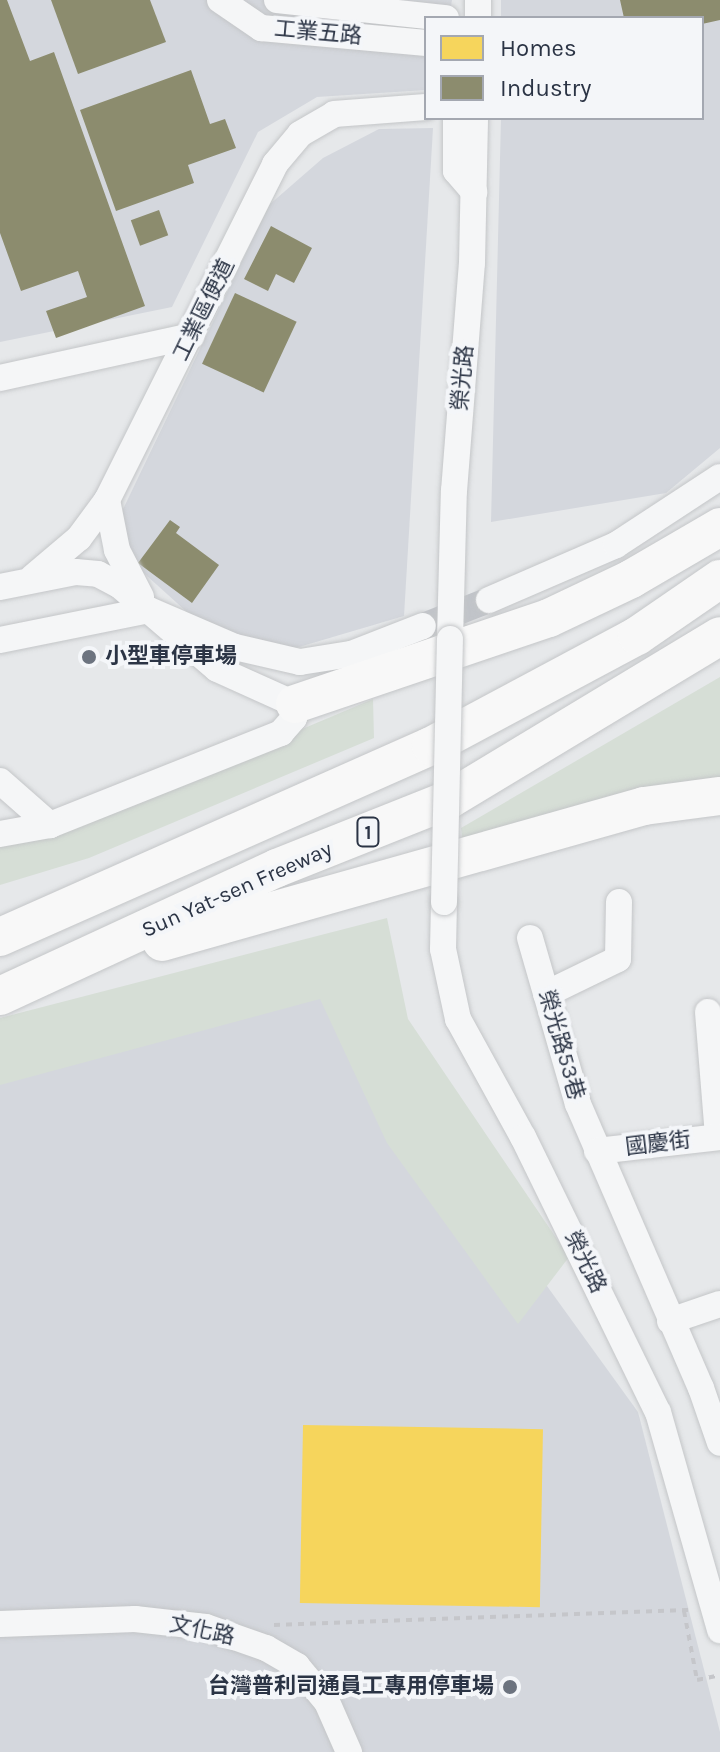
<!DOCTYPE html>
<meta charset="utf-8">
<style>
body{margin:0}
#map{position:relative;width:720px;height:1752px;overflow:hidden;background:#e6e8ea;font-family:Karla,"Noto Sans TC",sans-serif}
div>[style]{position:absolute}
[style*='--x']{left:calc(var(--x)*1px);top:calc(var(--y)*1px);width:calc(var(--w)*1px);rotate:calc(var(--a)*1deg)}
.built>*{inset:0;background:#d4d7dd}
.green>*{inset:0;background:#d6ded6}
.homes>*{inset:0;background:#f6d55c;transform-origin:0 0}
.industry>*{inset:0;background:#8c8c6e;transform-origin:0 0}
.minor-tunnel>*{height:26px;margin-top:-13px;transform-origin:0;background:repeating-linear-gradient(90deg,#c1c4c9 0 26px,transparent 0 39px)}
.path>*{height:4px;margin-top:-2px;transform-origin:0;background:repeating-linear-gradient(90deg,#c5c6ca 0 6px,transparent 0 12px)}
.roads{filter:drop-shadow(0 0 2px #c4c6c8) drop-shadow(0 0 2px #c4c6c8)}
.minor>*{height:26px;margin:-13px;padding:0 13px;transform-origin:13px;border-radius:13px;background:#f5f6f7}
.highway>*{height:38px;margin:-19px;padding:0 19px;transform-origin:19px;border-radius:19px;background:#f8f8f8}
.bridges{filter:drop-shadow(0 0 2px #c4c6c8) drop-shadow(0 0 2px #c4c6c8)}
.minor-bridge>*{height:26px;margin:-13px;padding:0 13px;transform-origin:13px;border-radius:13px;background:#f5f6f7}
.dots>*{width:22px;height:22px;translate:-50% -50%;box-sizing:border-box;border:4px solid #f4f6f9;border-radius:50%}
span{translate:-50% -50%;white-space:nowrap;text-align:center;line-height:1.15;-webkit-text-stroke:8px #f4f6f9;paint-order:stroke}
.shield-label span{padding:2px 6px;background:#f4f6f9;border:2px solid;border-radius:6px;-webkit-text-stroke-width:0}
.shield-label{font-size:20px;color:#2b3445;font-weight:700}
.street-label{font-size:22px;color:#2b3445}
.poi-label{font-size:22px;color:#2b3445;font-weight:700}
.left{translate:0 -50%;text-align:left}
.right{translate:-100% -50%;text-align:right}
.legend{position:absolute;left:424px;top:16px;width:280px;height:104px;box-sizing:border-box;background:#f4f6f9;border:2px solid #a4a8b1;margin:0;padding:10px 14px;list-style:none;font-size:24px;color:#2b3445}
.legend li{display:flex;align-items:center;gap:16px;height:40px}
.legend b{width:40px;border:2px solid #a4a8b1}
</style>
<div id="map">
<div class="built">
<div style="clip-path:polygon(0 0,452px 0,449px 18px,426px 18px,426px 90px,317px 97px,258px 132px,172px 307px,0 342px)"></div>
<div style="clip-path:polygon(501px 0,720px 0,720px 448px,666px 493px,491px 522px,501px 118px,702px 118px,702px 18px,501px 18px)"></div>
<div style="clip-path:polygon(433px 128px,404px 616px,282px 652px,208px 631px,136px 566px,114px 528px,269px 205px,323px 158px,379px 129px)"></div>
<div style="clip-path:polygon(328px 983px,638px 1412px,720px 1732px,720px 1752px,0 1752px,0 1061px)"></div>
</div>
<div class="green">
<div style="clip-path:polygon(720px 677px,720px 780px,463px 845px,461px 828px)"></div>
<div style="clip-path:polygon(373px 699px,374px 738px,89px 858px,0 885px,0 844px,59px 832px)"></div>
<div style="clip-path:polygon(387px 918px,408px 1019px,569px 1257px,518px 1324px,387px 1143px,320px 999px,0 1085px,0 1018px)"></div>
</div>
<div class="homes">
<div style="left:303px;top:1425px;width:240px;height:178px;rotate:1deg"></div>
</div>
<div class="industry">
<div style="clip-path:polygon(0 0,7px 0,30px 61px,54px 52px,145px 306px,56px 338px,46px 311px,87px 297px,78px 271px,21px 291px,0 233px)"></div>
<div style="clip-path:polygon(51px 0,150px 0,166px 42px,78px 74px)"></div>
<div style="clip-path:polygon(620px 0,720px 0,720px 20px,702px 24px,702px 18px,624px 18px)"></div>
<div style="clip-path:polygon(191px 70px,210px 124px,225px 119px,236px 148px,188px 165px,194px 183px,116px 211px,80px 110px)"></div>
<div style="left:159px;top:210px;width:27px;height:30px;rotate:70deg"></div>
<div style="clip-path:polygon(271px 226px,312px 248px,294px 283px,276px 274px,268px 291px,244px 279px)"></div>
<div style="left:235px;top:293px;width:68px;height:78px;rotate:25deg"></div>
<div style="clip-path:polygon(170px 520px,180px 527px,176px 533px,219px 565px,192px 603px,138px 563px)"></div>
</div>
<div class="minor-tunnel">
<div style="--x:423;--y:626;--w:71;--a:-21.5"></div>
</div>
<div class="path">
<div style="--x:684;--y:1611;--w:70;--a:79.3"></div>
<div style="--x:697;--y:1680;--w:24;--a:-12"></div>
<div style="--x:274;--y:1625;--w:419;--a:-2.1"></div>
</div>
<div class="roads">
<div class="minor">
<div style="--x:220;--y:0;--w:50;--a:34.3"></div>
<div style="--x:261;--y:28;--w:166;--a:5.2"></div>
<div style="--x:277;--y:0;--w:170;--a:6.1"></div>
<div style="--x:478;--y:18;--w:18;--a:-90"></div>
<div style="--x:456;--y:118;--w:53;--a:90"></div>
<div style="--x:456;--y:171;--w:28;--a:49"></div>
<div style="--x:0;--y:378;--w:196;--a:-12.4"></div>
<div style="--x:33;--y:577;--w:60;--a:-40.3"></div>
<div style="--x:79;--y:538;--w:47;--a:-53.6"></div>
<div style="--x:0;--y:587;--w:77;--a:-11.2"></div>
<div style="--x:76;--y:572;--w:22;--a:5"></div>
<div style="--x:98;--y:574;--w:24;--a:28"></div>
<div style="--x:119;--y:585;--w:129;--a:40.6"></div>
<div style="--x:217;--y:669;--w:85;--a:24.2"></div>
<div style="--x:295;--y:704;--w:14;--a:94"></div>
<div style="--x:294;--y:718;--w:20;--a:131"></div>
<div style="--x:281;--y:733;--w:249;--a:158.3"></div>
<div style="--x:50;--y:825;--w:51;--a:169.8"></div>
<div style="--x:141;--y:597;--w:53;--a:-117.1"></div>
<div style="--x:117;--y:550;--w:51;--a:-101.3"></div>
<div style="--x:107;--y:500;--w:376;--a:-63.4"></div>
<div style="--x:275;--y:164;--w:39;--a:-50"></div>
<div style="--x:300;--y:134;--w:39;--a:-30"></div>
<div style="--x:334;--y:114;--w:92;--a:-4.4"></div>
<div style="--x:489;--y:600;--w:138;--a:-23.4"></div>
<div style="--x:616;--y:545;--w:124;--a:-33.2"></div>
<div style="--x:450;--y:639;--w:148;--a:-88.5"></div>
<div style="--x:454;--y:491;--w:229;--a:-85.5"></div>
<div style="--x:472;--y:263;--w:145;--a:-88.8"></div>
<div style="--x:0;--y:640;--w:152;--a:-11.4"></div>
<div style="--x:149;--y:610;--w:94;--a:23.3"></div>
<div style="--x:235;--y:647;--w:67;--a:13"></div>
<div style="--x:300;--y:662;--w:52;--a:-8.9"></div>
<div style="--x:351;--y:654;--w:77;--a:-21.3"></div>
<div style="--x:0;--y:781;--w:67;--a:41.3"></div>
<div style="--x:444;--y:902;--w:47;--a:91.2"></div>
<div style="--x:443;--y:949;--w:72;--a:77.9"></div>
<div style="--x:458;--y:1019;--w:135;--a:61.2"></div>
<div style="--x:523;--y:1137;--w:306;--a:63.9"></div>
<div style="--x:658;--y:1412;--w:227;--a:74.1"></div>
<div style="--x:530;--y:938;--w:173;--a:73.9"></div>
<div style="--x:578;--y:1104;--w:309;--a:66.6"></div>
<div style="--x:701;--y:1388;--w:58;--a:70.9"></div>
<div style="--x:546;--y:994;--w:80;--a:-25.9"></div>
<div style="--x:618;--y:959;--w:57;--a:-89"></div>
<div style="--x:708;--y:1012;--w:125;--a:85.4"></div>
<div style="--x:597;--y:1151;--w:124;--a:-6.5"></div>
<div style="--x:670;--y:1321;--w:53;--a:-18.8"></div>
<div style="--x:0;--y:1624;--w:135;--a:-2.1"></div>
<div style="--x:135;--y:1619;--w:71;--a:6.4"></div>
<div style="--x:206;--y:1627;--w:64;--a:19.3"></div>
<div style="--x:266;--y:1648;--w:36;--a:30"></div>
<div style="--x:297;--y:1666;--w:47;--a:50.2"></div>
<div style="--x:327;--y:1702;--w:55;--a:66.3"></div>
</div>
<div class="highway">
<div style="--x:295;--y:704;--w:268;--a:-18.7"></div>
<div style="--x:549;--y:618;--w:91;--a:-25.4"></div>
<div style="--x:631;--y:579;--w:103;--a:-30.3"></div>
<div style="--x:0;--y:937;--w:471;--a:-23.9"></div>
<div style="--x:431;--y:746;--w:234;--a:-28.1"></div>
<div style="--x:637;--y:636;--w:101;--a:-34.5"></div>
<div style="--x:162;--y:942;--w:501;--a:-15.76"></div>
<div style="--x:644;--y:806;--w:77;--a:-7.5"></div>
<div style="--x:0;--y:996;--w:305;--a:-24.8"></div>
<div style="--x:277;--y:868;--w:186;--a:-21.7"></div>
<div style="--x:450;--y:799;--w:315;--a:-31.1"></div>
</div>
</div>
<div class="bridges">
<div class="minor-bridge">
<div style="--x:444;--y:902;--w:263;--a:-88.7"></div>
</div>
</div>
<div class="dots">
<div style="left:89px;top:657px;background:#6c737f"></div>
<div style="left:510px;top:1687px;background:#6c737f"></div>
</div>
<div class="shield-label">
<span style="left:368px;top:832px">1</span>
</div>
<div class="street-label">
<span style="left:318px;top:33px;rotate:5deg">工業五路</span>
<span style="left:204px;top:310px;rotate:-64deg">工業區便道</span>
<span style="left:463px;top:378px;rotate:-85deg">榮光路</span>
<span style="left:237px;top:890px;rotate:-24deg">Sun Yat-sen Freeway</span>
<span style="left:561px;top:1045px;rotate:74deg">榮光路53巷</span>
<span style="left:658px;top:1144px;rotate:-7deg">國慶街</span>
<span style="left:585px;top:1262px;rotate:64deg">榮光路</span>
<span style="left:202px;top:1631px;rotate:12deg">文化路</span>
</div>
<div class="poi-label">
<span class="left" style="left:105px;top:657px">小型車停車場</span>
<span class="right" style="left:494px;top:1687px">台灣普利司通員工專用停車場</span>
</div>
<ul class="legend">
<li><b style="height:22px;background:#f6d55c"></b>Homes</li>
<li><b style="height:22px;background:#8c8c6e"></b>Industry</li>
</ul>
</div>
